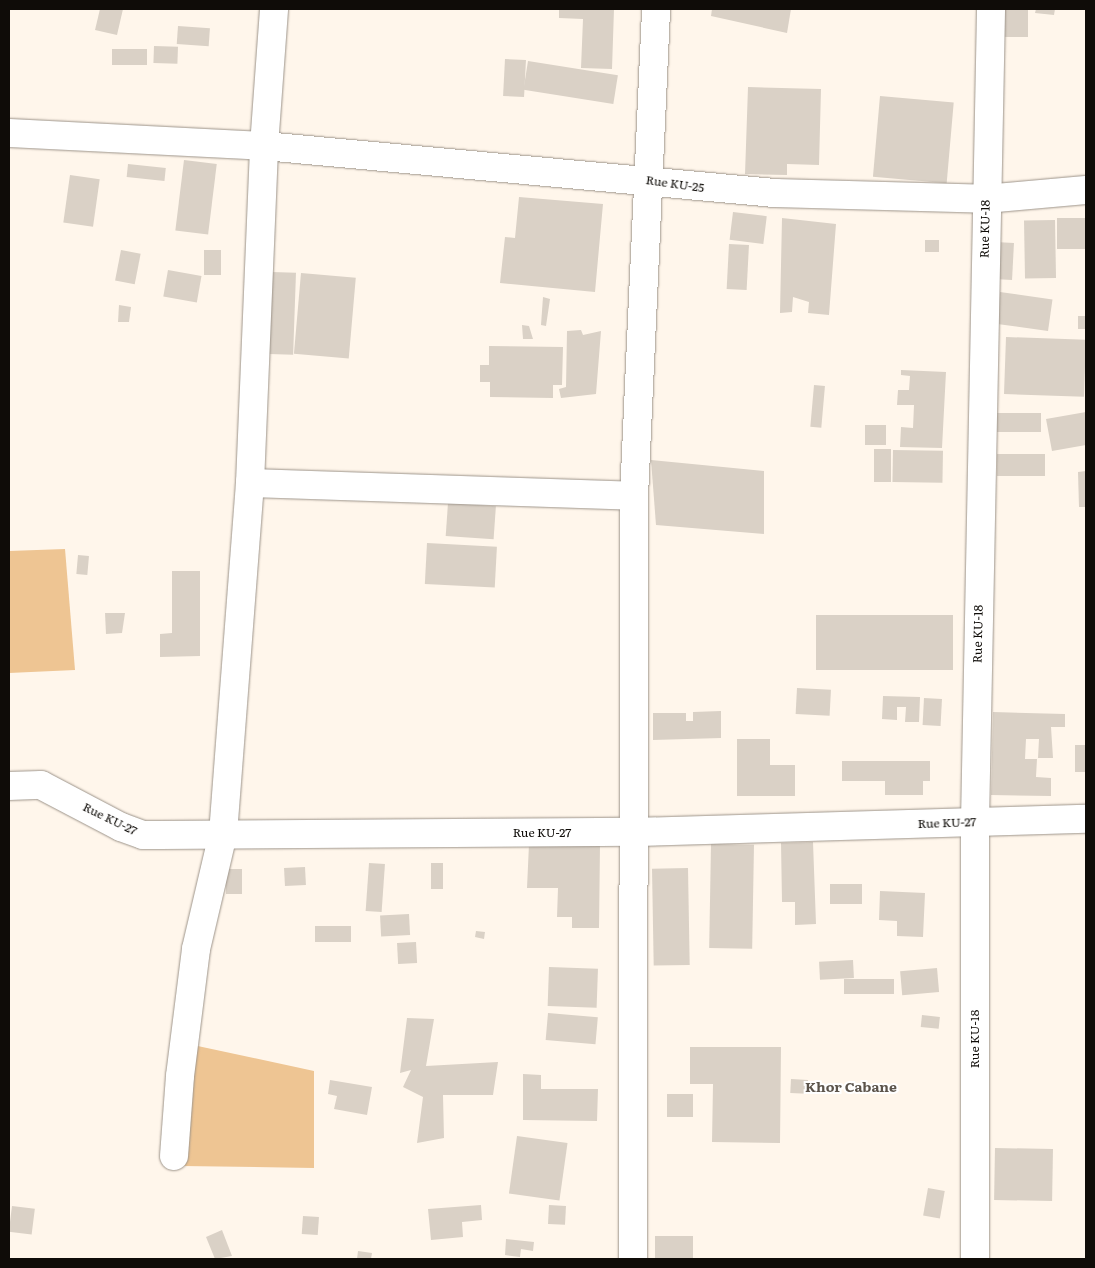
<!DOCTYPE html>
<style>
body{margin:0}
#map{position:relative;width:1095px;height:1268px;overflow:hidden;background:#fff6eb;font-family:Literata,serif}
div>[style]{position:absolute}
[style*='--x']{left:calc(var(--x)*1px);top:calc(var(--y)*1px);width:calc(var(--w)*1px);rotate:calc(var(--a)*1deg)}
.green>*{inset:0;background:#eec593}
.building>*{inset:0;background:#dad1c6;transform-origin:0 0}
.roads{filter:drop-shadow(0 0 1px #9d948a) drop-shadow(0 0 1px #9d948a)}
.street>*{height:28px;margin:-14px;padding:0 14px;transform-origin:14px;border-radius:14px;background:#fff}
span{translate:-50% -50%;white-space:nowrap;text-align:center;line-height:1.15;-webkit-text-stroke:4px #fff;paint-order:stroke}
.street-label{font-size:12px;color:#0f0c08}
.neighbourhood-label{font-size:14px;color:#5c544b;font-weight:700}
.frame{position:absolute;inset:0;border:10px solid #0f0c08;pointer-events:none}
</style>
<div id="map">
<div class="green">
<div style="clip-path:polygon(65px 549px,75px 670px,9px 673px,9px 551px)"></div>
<div style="clip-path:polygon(193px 1045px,314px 1071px,314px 1168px,182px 1166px)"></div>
</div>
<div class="building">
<div style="clip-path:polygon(100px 9px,123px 9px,117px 35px,95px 30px)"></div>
<div style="clip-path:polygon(559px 9px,614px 9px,612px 69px,581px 68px,583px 19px,559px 18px)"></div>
<div style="clip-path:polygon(712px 9px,791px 9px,787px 33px,711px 16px)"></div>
<div style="left:1001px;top:9px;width:27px;height:28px"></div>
<div style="clip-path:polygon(1036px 9px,1055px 9px,1054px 15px,1035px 13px)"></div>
<div style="left:178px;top:26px;width:32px;height:18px;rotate:4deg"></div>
<div style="left:154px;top:46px;width:24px;height:17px;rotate:2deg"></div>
<div style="left:112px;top:49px;width:35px;height:16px"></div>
<div style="left:505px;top:59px;width:21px;height:37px;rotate:3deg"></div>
<div style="left:528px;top:61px;width:91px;height:29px;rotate:9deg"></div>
<div style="clip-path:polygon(748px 87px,821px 89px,819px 165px,787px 164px,787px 175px,745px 174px)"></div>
<div style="left:880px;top:96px;width:74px;height:81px;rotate:5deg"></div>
<div style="left:184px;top:160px;width:33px;height:71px;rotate:7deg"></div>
<div style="left:128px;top:164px;width:38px;height:13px;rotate:6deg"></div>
<div style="left:70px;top:175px;width:30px;height:48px;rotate:8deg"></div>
<div style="clip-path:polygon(519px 197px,603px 204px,595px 292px,500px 283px,505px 237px,515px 238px)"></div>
<div style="left:733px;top:212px;width:34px;height:28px;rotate:7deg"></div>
<div style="clip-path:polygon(782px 218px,836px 224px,829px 315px,808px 313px,809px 302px,793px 297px,792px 312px,780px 313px)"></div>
<div style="left:1057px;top:218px;width:29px;height:31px"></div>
<div style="left:1055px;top:220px;width:58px;height:31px;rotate:89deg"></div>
<div style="left:925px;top:240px;width:14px;height:12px"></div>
<div style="left:995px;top:242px;width:19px;height:37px;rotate:3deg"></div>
<div style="left:729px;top:244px;width:20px;height:45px;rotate:3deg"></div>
<div style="left:121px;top:250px;width:20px;height:31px;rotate:11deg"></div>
<div style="left:204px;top:250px;width:17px;height:25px"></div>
<div style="left:168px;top:270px;width:34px;height:27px;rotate:10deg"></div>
<div style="left:272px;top:272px;width:24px;height:82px;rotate:2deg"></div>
<div style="left:301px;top:273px;width:55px;height:81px;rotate:5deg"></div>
<div style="left:1000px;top:292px;width:53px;height:32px;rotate:8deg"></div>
<div style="clip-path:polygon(543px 297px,550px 299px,546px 326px,541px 325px)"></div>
<div style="clip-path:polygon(119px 305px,131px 307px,129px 322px,118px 322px)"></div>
<div style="left:1078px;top:316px;width:8px;height:13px"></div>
<div style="clip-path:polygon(522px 325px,529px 326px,533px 339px,523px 339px)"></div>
<div style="clip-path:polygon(581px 330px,583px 335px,601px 331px,596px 394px,561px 398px,559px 389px,566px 387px,567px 331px)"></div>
<div style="left:1006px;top:337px;width:80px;height:57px;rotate:2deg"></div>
<div style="clip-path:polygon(489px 346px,563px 347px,562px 385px,553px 385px,553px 398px,490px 397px,490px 382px,480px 382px,480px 365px,489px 365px)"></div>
<div style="clip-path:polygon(901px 370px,946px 372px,942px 448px,900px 447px,901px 427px,913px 428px,914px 405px,897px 405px,898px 390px,909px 390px,910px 376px,901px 375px)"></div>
<div style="left:814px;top:385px;width:11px;height:42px;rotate:5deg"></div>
<div style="clip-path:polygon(1086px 412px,1086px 445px,1052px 451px,1046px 419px)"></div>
<div style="left:1041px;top:413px;width:19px;height:44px;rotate:90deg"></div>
<div style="left:865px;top:425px;width:21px;height:20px"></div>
<div style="left:874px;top:449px;width:17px;height:33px"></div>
<div style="left:893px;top:450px;width:50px;height:32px;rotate:1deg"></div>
<div style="left:997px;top:454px;width:48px;height:22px"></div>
<div style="clip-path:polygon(651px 460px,764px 471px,764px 534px,656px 525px)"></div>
<div style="clip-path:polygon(1086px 471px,1086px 507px,1079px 507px,1078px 472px)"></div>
<div style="left:448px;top:503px;width:48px;height:33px;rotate:4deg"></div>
<div style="left:427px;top:543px;width:70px;height:41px;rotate:3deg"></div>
<div style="left:78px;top:555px;width:11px;height:19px;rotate:5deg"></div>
<div style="clip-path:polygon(172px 571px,200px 571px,200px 656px,160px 657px,160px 634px,172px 633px)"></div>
<div style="clip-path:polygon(105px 613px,125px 613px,122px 633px,106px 634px)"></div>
<div style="left:953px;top:615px;width:55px;height:137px;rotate:90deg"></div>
<div style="left:797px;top:688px;width:34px;height:26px;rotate:3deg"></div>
<div style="clip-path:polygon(883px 696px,920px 697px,919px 722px,905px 722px,906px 707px,897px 707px,897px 720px,882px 719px)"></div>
<div style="left:924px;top:698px;width:18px;height:27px;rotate:3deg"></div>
<div style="clip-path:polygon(721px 711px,721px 738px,653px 740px,653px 713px,686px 713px,686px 721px,693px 721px,693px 712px)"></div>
<div style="clip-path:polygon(993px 712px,1065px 714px,1065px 727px,1051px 727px,1053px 758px,1038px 758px,1039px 739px,1026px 739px,1025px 759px,1037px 759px,1036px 777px,1051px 778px,1051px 796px,991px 795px)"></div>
<div style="clip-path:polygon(737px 739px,770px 739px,770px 765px,795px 765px,795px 796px,737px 796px)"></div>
<div style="left:1075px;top:745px;width:11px;height:27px"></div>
<div style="clip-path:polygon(842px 761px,930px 761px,930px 781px,923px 781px,923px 795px,885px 795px,885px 781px,842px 781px)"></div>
<div style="clip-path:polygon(813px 842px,816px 924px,795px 925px,795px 902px,782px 902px,781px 843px)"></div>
<div style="clip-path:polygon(529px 844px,600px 845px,599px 928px,572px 928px,572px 917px,557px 917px,558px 888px,527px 888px)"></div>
<div style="left:711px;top:844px;width:43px;height:104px;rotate:1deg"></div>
<div style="left:369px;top:863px;width:16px;height:48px;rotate:4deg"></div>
<div style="left:431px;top:863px;width:12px;height:26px"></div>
<div style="left:305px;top:867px;width:18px;height:21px;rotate:87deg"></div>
<div style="left:688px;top:868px;width:97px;height:36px;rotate:89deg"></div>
<div style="left:226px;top:869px;width:16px;height:25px"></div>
<div style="left:830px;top:884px;width:32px;height:20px"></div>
<div style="clip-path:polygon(880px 891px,925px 893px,923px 937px,897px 936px,897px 921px,879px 920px)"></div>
<div style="left:409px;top:914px;width:21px;height:29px;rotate:87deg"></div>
<div style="left:315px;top:926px;width:36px;height:16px"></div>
<div style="clip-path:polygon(476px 931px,485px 932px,484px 939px,475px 937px)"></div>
<div style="left:416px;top:942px;width:21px;height:19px;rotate:87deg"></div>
<div style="left:853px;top:960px;width:18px;height:34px;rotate:87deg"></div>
<div style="left:549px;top:967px;width:49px;height:39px;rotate:2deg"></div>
<div style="left:937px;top:968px;width:24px;height:37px;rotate:85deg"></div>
<div style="left:894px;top:979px;width:15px;height:50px;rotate:90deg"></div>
<div style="left:548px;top:1013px;width:50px;height:27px;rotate:5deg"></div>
<div style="left:922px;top:1015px;width:18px;height:12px;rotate:6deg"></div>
<div style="clip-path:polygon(407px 1018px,434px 1019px,426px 1066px,498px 1062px,493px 1095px,443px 1095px,444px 1138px,417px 1143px,423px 1097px,403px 1087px,411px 1070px,400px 1073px)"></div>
<div style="clip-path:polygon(690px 1047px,781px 1047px,780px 1143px,712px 1142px,713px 1084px,690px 1084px)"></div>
<div style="clip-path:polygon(523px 1074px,541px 1075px,541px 1089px,598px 1089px,597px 1121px,523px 1120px)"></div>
<div style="left:791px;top:1079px;width:17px;height:14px;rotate:3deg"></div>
<div style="clip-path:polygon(330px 1080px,372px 1087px,367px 1115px,334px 1109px,337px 1096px,328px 1094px)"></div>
<div style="left:667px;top:1094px;width:26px;height:23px"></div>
<div style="left:517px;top:1136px;width:51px;height:58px;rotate:8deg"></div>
<div style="left:995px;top:1148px;width:58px;height:52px;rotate:1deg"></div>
<div style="left:928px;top:1188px;width:17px;height:28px;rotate:10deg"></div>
<div style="clip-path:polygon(481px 1205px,482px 1220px,462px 1222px,463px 1237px,431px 1240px,428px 1209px)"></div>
<div style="left:549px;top:1205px;width:17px;height:19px;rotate:3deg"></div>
<div style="left:12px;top:1206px;width:23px;height:26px;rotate:7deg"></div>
<div style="left:303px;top:1216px;width:16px;height:18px;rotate:4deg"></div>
<div style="clip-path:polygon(222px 1230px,232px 1256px,215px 1259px,206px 1237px)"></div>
<div style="left:655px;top:1236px;width:38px;height:23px"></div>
<div style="clip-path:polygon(506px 1239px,534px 1242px,533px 1251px,521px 1249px,520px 1257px,505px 1255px)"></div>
<div style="clip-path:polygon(358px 1251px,372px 1253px,371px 1259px,357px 1259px)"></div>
</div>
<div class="roads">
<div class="street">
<div style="--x:9;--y:133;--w:255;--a:2.9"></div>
<div style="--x:264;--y:146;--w:513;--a:5.26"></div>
<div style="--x:775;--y:193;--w:210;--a:1.6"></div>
<div style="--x:985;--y:199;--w:101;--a:-5.1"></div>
<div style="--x:250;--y:483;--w:384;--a:1.9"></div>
<div style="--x:9;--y:786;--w:32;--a:-2"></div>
<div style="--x:41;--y:785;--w:90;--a:27.7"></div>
<div style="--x:121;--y:827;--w:23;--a:20"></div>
<div style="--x:143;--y:835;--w:17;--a:0"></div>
<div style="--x:160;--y:835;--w:476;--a:-0.4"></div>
<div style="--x:636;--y:832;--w:450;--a:-1.7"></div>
<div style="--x:174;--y:1156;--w:80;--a:-85.7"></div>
<div style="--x:180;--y:1076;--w:128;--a:-82.8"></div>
<div style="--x:196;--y:949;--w:118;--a:-76.8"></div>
<div style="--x:223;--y:834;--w:352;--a:-85.6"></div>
<div style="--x:250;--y:483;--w:337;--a:-87.6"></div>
<div style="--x:264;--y:146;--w:137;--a:-85.8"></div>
<div style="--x:633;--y:1259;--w:763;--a:-89.92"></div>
<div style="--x:634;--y:496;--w:487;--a:-87.4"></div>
<div style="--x:975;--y:1259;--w:437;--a:-90"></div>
<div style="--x:975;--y:822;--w:813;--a:-88.87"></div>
</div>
</div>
<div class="street-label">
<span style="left:675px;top:184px;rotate:8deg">Rue KU-25</span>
<span style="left:985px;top:229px;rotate:-89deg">Rue KU-18</span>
<span style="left:978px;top:634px;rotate:-89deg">Rue KU-18</span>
<span style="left:110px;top:819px;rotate:26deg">Rue KU-27</span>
<span style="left:947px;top:823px;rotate:-2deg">Rue KU-27</span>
<span style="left:542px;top:833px">Rue KU-27</span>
<span style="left:975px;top:1039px;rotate:-90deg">Rue KU-18</span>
</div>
<div class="neighbourhood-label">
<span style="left:851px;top:1086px">Khor Cabane</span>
</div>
<div class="frame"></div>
</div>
